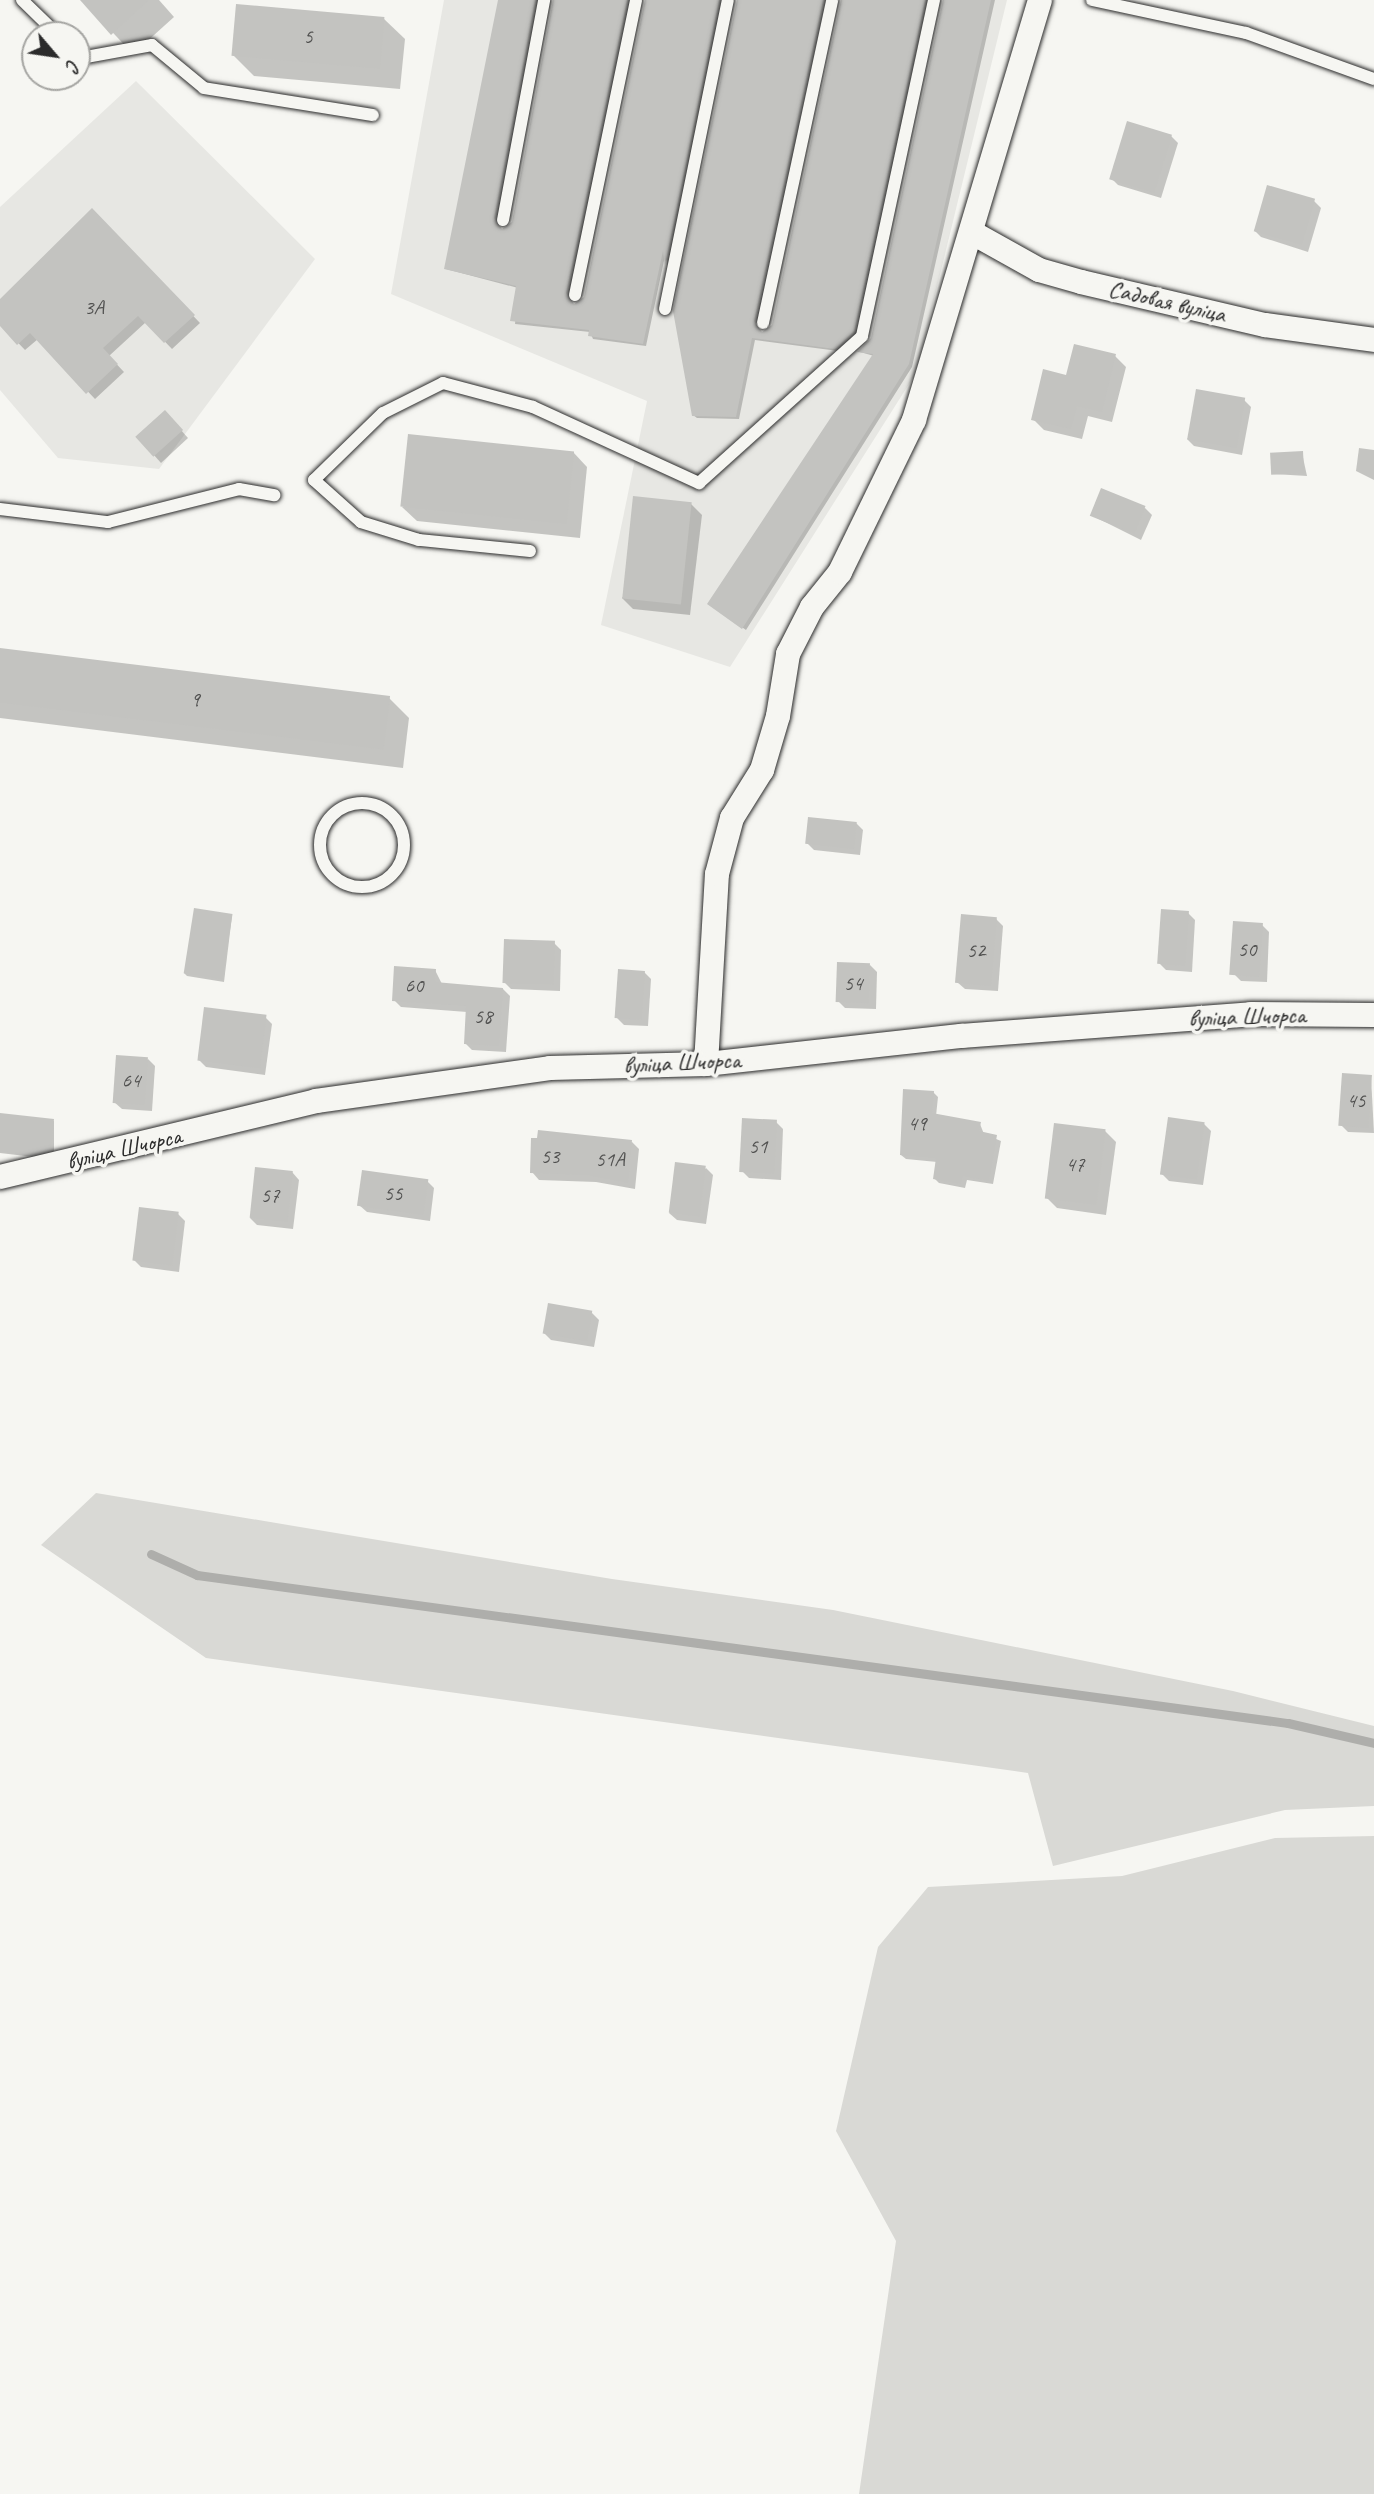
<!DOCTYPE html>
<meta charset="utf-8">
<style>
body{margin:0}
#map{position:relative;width:1374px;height:2494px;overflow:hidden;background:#f6f6f2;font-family:Caveat,sans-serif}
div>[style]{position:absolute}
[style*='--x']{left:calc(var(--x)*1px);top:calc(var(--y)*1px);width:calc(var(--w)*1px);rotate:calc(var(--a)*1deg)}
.built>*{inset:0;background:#e7e7e3}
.green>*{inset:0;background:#d9d9d5}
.shadow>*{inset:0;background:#0003}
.stream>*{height:9px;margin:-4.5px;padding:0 4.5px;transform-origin:4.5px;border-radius:4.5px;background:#aeaeab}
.building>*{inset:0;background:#c3c3c0;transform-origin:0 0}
.roads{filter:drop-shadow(0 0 2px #2b2b2b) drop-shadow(0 0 2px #2b2b2b)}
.service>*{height:12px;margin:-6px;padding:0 6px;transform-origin:6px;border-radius:6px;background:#f6f6f2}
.service>.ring{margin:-6px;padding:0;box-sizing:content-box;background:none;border:12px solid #f6f6f2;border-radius:50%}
.minor>*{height:24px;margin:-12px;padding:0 12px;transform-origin:12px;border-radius:12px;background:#f6f6f2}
span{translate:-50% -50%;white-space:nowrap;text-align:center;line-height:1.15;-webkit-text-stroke:7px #f6f6f2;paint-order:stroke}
.number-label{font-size:21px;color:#515150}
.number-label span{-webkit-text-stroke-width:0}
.street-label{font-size:24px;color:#2b2b2b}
.north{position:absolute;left:21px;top:21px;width:70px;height:70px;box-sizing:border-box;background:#f6f6f2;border:2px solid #a5a5a2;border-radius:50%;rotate:119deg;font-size:19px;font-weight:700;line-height:28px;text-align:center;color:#2b2b2b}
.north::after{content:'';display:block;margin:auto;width:24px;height:32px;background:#2b2b2b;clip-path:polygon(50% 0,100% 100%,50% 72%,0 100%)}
</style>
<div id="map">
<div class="built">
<div style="clip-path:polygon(444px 0,1007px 0,916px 373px,730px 667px,601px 625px,647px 401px,391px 294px)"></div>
<div style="clip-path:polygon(136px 81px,315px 259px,159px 469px,58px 458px,0 390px,0 207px)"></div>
</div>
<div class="green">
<div style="clip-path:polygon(96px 1493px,612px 1579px,833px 1610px,1233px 1691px,1374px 1726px,1374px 1806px,1285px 1810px,1053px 1866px,1028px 1773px,206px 1658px,41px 1545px)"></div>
<div style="clip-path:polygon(1374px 1836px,1374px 2494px,859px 2494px,896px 2241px,836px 2131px,878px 1947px,928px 1887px,1122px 1876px,1275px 1838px)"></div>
</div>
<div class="shadow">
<div style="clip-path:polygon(82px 0,159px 0,174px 17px,133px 54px)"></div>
<div style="clip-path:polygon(500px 0,540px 0,497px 223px,501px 230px,513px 223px,554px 0,632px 0,569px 298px,574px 306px,585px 298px,646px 0,723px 0,668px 266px,665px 256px,646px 346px,593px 339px,590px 332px,515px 324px,518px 288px,446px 269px)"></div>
<div style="clip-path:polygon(738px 0,828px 0,757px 326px,762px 333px,773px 326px,842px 0,930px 0,857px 335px,838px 351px,755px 340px,739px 419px,697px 418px,693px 415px)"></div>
<div style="clip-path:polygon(944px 0,995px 0,912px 367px,746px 630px,712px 606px,874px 356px,860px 352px,872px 339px)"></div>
<div style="clip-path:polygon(383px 18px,405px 39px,400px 89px,254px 76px,233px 55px)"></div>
<div style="clip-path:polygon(1171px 136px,1178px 143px,1161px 198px,1118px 185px,1111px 178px)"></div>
<div style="clip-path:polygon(1314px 201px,1321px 208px,1308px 252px,1261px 237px,1254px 230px)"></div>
<div style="clip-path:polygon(92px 210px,200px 323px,172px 349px,146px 322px,109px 356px,124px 372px,95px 399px,38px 339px,25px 350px,0 324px,0 301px)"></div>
<div style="clip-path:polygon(1115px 356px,1126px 367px,1112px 422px,1088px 416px,1082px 439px,1044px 430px,1033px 419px,1067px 377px)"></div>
<div style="clip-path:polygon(1244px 400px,1251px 407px,1242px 455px,1194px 446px,1187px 439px)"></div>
<div style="clip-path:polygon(172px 420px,188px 438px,161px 463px,138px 437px)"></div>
<div style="clip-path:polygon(1359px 448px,1374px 450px,1374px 480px,1356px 471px)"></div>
<div style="clip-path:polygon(573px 452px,587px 467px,580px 538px,417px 521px,402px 507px)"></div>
<div style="clip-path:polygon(1302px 453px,1307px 476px,1273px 474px)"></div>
<div style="clip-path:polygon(691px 504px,702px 515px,690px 615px,633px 609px,622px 598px)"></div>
<div style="clip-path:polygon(1145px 508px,1152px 515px,1141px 540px,1091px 515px)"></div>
<div style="clip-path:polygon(0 650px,389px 698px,409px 718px,403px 768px,0 718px)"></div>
<div style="clip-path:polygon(856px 823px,863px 830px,860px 855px,814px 850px,807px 843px)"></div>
<div style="clip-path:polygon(1188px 913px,1195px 920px,1192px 972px,1166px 970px,1159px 963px)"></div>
<div style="clip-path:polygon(232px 916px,224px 982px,187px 976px,184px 973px)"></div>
<div style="clip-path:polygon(996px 919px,1003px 926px,998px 991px,965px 989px,957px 982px)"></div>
<div style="clip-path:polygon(1262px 925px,1269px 932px,1267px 982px,1241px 981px,1234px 974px)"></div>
<div style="clip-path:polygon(554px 943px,561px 950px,560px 991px,511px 989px,504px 982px)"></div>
<div style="clip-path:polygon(870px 965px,877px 972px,876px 1009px,845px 1008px,838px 1001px)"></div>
<div style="clip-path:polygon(435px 970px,442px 984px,503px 989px,510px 996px,506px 1052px,472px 1050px,465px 1043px,467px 1012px,401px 1007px,394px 1000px)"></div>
<div style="clip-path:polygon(644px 972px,651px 979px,648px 1026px,624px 1025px,617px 1018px)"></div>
<div style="clip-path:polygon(265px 1017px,272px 1024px,265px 1075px,206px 1067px,199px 1060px)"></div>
<div style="clip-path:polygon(148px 1059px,155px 1066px,152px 1111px,122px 1109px,114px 1102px)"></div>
<div style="clip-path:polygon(1371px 1077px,1374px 1133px,1348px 1132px,1341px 1125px)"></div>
<div style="clip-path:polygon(933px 1092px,938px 1097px,936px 1116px,980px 1124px,984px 1134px,1001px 1141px,993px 1184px,967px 1180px,965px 1188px,939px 1183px,934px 1178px,937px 1162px,906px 1159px,901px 1155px)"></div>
<div style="clip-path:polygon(0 1114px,54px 1121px,54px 1152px,34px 1157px,0 1153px)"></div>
<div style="clip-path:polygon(776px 1122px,783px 1129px,781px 1180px,749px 1178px,742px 1171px)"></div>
<div style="clip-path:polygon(1204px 1124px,1211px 1131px,1203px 1185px,1169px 1181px,1162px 1174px)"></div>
<div style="clip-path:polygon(1105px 1131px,1116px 1142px,1106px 1215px,1057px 1208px,1046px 1197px)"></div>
<div style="clip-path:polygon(632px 1142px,639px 1149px,635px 1189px,596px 1182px,539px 1180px,532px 1172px)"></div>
<div style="clip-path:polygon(706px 1168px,713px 1175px,706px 1224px,677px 1220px,669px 1213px)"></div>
<div style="clip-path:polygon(292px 1172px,299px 1180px,293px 1229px,257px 1225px,250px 1218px)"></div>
<div style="clip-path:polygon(427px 1181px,434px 1188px,430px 1221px,367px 1212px,359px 1205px)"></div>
<div style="clip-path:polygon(178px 1214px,185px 1221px,179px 1272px,141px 1267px,134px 1260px)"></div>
<div style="clip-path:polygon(592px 1313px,599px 1320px,594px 1347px,551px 1340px,544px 1333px)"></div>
</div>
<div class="stream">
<div style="--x:151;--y:1554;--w:51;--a:24.5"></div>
<div style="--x:197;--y:1575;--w:1101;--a:7.73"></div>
<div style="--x:1288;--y:1723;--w:88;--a:13.1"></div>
</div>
<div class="building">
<div style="clip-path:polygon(80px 0,149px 0,111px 35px)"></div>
<div style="clip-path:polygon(498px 0,535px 0,494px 218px,502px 229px,512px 222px,553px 0,627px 0,566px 293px,574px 304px,584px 297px,645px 0,719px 0,665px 265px,663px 251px,643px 344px,588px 336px,589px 330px,510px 321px,516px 286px,444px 269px)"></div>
<div style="clip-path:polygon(737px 0,823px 0,754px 321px,762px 332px,772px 325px,841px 0,925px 0,854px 331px,835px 349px,752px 338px,736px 417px,692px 416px,673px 311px)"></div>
<div style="clip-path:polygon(943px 0,991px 0,909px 364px,742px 629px,707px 604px,873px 354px,857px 352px,871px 338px)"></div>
<div style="left:236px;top:4px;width:149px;height:52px;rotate:5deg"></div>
<div style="left:1127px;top:121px;width:47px;height:61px;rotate:17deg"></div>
<div style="left:1267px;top:185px;width:50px;height:48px;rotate:16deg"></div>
<div style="clip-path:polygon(92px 208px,195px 315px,164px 343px,138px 316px,103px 348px,118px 364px,86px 394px,30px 333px,17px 345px,0 326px,0 299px)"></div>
<div style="clip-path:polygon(1074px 344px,1116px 354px,1102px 412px,1077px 406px,1071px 429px,1031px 420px,1043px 369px,1066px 375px)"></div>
<div style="left:1196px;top:389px;width:50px;height:51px;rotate:10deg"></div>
<div style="left:165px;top:410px;width:27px;height:40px;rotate:48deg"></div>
<div style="left:408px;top:434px;width:167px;height:73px;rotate:6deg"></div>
<div style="left:1303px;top:451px;width:22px;height:33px;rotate:87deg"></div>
<div style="left:1101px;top:488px;width:48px;height:30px;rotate:22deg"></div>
<div style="left:633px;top:496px;width:59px;height:103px;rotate:6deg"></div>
<div style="left:0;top:648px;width:393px;height:54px;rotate:7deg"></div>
<div style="left:808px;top:817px;width:49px;height:27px;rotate:6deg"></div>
<div style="left:194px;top:908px;width:39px;height:66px;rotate:9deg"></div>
<div style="left:1161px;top:909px;width:28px;height:55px;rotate:4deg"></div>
<div style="left:961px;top:914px;width:36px;height:69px;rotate:5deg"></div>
<div style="left:1233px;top:921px;width:30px;height:54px;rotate:4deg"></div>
<div style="left:504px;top:939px;width:51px;height:44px;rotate:2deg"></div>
<div style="left:837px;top:962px;width:33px;height:40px;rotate:2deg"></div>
<div style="clip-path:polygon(394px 966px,436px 969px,435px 982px,503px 988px,499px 1046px,464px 1044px,466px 1006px,392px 1001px)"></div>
<div style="left:618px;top:969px;width:27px;height:49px;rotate:4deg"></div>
<div style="left:204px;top:1007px;width:63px;height:54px;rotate:7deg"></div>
<div style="left:116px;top:1055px;width:32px;height:48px;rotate:4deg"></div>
<div style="left:1342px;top:1073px;width:30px;height:53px;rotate:4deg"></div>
<div style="clip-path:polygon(903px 1089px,934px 1091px,932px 1113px,981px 1122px,979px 1131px,997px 1135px,989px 1181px,963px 1176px,961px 1184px,933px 1179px,936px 1158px,900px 1155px)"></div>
<div style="clip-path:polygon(0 1113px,54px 1119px,51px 1149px,30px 1155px,0 1151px)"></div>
<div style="left:1168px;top:1117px;width:37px;height:58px;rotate:8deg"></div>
<div style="left:742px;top:1118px;width:35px;height:54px;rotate:3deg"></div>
<div style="left:1054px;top:1123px;width:52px;height:76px;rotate:7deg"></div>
<div style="clip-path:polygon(538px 1130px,632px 1140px,628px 1183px,587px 1175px,530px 1173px,531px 1138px,537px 1138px)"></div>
<div style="left:675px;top:1162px;width:31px;height:51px;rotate:7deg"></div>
<div style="left:255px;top:1167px;width:38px;height:51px;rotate:6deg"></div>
<div style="left:362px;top:1170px;width:67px;height:36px;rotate:8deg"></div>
<div style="left:139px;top:1207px;width:40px;height:54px;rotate:7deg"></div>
<div style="left:548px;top:1303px;width:45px;height:31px;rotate:10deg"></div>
</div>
<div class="roads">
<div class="service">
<div style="--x:22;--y:0;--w:50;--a:44.2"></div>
<div style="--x:1092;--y:0;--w:157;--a:12.1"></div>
<div style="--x:1246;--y:33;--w:136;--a:19.8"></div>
<div style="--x:77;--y:51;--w:11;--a:34"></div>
<div style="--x:86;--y:57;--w:67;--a:-10.3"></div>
<div style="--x:152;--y:45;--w:67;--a:39.6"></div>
<div style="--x:204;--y:88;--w:171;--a:9.1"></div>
<div style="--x:503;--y:220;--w:224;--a:-79.4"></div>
<div style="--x:575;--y:295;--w:301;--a:-78.3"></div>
<div style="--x:665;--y:309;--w:315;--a:-78.5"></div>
<div style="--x:763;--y:323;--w:330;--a:-77.9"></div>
<div style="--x:0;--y:509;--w:109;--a:6.9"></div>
<div style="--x:108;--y:522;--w:135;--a:-14.1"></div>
<div style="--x:239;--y:489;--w:36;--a:10"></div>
<div style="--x:530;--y:551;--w:112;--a:-174.3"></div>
<div style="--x:419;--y:540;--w:61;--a:-162.8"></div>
<div style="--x:361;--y:522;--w:63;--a:-138.2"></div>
<div style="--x:314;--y:480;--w:96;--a:-44.2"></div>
<div style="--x:383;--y:413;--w:67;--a:-26.6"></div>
<div style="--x:443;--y:383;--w:93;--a:14.9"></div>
<div style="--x:533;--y:407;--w:183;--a:24.6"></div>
<div style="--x:699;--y:483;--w:219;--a:-42"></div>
<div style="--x:862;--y:336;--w:344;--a:-77.9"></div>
<div class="ring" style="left:320px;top:803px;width:72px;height:72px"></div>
</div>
<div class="minor">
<div style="--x:971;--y:232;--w:78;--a:29.2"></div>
<div style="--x:1039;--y:270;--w:44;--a:15.9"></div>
<div style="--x:1081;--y:282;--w:189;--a:13.2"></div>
<div style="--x:1265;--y:325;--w:110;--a:7.8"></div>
<div style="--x:706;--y:1064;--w:190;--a:-86.7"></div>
<div style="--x:717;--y:874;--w:58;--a:-75"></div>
<div style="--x:732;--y:818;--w:57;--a:-58"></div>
<div style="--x:762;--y:770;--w:56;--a:-73.5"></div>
<div style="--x:778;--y:716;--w:63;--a:-80.8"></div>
<div style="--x:788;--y:654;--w:53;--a:-62.9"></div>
<div style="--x:812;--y:607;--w:45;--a:-51.3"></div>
<div style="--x:840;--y:572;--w:169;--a:-64"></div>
<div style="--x:914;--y:420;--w:438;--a:-73.3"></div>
<div style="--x:0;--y:1177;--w:325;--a:-13.5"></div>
<div style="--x:316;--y:1101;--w:236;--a:-8"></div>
<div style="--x:550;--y:1068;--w:156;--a:-1.5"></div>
<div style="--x:706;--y:1064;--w:257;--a:-6.3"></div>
<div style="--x:961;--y:1036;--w:291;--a:-4.3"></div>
<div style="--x:1251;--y:1014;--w:123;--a:0.5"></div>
</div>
</div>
<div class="number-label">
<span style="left:308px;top:36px">5</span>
<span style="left:94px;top:307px">3А</span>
<span style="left:195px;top:699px">9</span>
<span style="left:1247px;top:949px">50</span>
<span style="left:976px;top:950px">52</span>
<span style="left:853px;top:983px">54</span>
<span style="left:414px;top:985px">60</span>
<span style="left:483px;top:1016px">58</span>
<span style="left:131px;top:1080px">64</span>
<span style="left:1356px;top:1100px">45</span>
<span style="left:917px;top:1123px">49</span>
<span style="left:758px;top:1146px">51</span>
<span style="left:550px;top:1156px">53</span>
<span style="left:610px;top:1159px">51А</span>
<span style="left:1075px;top:1164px">47</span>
<span style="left:393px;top:1193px">55</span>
<span style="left:270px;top:1195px">57</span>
</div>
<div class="street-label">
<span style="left:1167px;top:302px;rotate:13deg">Садовая вуліца</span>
<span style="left:1247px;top:1017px;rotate:-2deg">вуліца Шчорса</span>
<span style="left:682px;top:1063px;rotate:-3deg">вуліца Шчорса</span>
<span style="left:124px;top:1149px;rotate:-13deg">вуліца Шчорса</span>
</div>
<div class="north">С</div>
</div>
